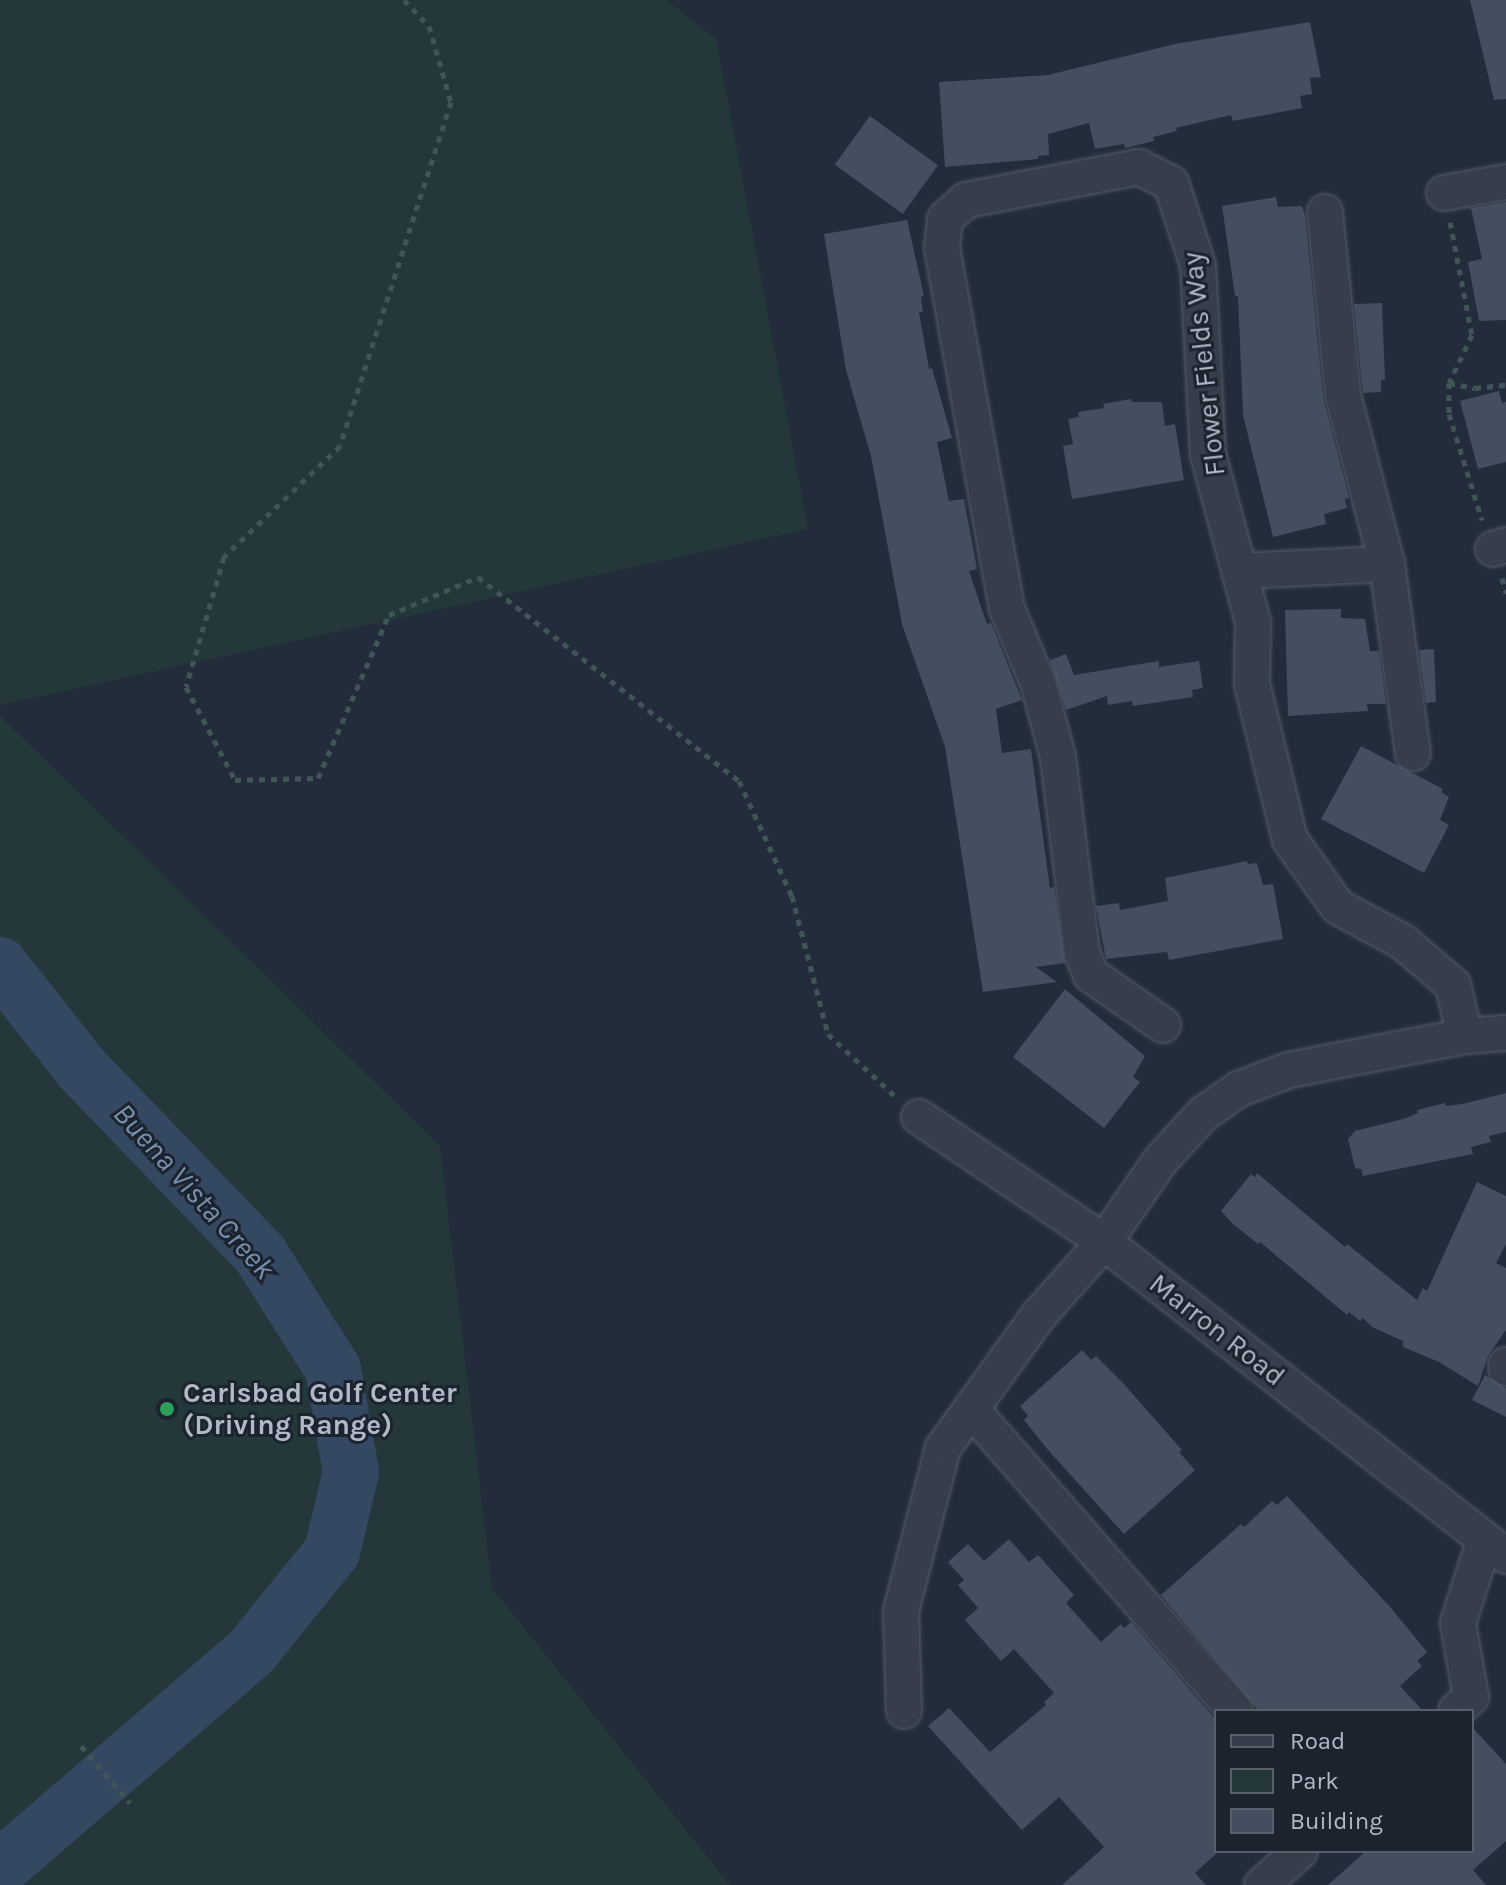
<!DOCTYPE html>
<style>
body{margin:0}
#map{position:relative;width:1506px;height:1885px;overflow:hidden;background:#222c3a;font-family:Karla,sans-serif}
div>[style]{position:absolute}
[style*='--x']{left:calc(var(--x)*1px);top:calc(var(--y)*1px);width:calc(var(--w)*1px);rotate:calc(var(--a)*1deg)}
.green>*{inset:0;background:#24383b}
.river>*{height:56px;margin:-28px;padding:0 28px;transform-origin:28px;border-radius:28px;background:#354861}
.building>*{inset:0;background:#434f5e;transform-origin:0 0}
.path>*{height:5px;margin-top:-2.5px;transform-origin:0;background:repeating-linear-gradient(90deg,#415558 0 6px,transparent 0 12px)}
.roads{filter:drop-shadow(0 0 2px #535c68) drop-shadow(0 0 2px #535c68)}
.minor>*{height:34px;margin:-17px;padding:0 17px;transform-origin:17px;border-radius:17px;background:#353e4a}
.dots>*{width:22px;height:22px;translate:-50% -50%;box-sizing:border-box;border:4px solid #1b232f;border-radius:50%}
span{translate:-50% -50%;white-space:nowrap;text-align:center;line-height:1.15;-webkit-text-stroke:6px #1b232f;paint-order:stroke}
.street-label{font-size:28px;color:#b0b9c6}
.poi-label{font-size:28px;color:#b0b9c6;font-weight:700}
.left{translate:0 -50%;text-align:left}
.water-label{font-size:30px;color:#7890ae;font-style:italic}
.legend{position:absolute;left:1214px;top:1709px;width:260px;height:144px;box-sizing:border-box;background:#1b232f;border:2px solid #575f6b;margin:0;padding:10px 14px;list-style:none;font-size:24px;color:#b0b9c6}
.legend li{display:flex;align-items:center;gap:16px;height:40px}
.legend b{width:40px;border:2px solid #575f6b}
</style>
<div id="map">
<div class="green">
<div style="clip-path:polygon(0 0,666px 0,716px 39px,808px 529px,0 705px)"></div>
<div style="clip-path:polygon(0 716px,440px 1146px,492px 1588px,730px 1885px,0 1885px)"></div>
</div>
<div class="river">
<div style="--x:0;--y:965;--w:131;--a:51.8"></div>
<div style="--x:81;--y:1068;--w:258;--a:46.1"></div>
<div style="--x:260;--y:1254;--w:136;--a:57.6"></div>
<div style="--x:333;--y:1369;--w:105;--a:80.1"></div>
<div style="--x:351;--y:1472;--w:82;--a:103.4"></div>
<div style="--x:332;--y:1552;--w:129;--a:129"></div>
<div style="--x:251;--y:1652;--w:331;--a:139.3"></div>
</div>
<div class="building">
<div style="clip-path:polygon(1470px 0,1506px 0,1506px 99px,1494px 100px)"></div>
<div style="clip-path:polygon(1310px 22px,1321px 77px,1310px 78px,1312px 94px,1300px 96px,1302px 108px,1233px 121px,1231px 115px,1176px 128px,1177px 131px,1153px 137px,1154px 141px,1125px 148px,1124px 144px,1095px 149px,1089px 123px,1048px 134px,1049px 155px,1038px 156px,1038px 159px,945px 167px,939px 82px,1048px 75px,1175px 44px)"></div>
<div style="left:870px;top:116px;width:84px;height:60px;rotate:36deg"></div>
<div style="clip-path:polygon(1276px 197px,1278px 207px,1302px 206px,1305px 215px,1323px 397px,1349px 498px,1345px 499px,1347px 508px,1324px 514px,1326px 524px,1273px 537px,1243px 415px,1238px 296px,1235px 296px,1222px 206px)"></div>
<div style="clip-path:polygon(1506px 202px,1506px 320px,1479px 321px,1468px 262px,1482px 259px,1471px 208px)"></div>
<div style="clip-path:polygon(907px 220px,924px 296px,921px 297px,923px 312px,919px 312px,929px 369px,932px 368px,952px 438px,937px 442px,949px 501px,964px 499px,977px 569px,969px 571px,987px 624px,991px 623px,1022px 700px,996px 709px,1002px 753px,1031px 749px,1050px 888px,1054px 887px,1065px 963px,1036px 967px,1057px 982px,983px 992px,945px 747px,902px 624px,871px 456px,846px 370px,824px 234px)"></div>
<div style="clip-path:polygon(1382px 303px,1385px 380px,1381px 380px,1381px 392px,1363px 393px,1354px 304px)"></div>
<div style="clip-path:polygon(1499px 391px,1502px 403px,1506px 402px,1506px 462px,1478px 469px,1460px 401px)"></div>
<div style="clip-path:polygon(1131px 399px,1132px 402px,1162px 402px,1165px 426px,1175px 424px,1184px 480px,1072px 499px,1063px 446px,1073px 444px,1068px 419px,1079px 417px,1078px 412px,1104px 408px,1103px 404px)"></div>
<div style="clip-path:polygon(1341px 609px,1341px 618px,1365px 619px,1370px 651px,1379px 651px,1386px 704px,1367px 704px,1368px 711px,1288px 716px,1285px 610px)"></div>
<div style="clip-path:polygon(1434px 649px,1436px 702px,1426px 703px,1419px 650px)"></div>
<div style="clip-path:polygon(1066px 654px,1074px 675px,1159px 661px,1159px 667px,1199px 661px,1203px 688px,1192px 690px,1193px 697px,1133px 706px,1132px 701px,1108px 705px,1107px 696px,1066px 710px,1050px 660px)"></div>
<div style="clip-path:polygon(1361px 746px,1443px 789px,1441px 792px,1449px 797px,1440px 820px,1449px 825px,1424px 873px,1321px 819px)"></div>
<div style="clip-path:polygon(1247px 861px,1248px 864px,1257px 863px,1263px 885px,1273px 884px,1283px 939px,1169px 960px,1167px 952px,1106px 959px,1096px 906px,1119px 903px,1120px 910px,1168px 901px,1165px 878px)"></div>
<div style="clip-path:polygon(1065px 989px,1145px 1056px,1133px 1077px,1140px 1082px,1104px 1128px,1013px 1057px)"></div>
<div style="clip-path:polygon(1506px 1093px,1506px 1132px,1489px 1136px,1491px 1142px,1471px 1147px,1473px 1154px,1363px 1176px,1361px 1169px,1355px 1168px,1348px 1139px,1355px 1131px,1403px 1119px,1418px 1113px,1417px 1110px,1445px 1103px,1446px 1106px,1462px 1104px)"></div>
<div style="clip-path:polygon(1257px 1173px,1345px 1247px,1347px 1244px,1417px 1300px,1423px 1288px,1427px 1291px,1477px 1182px,1506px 1196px,1506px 1244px,1496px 1263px,1506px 1268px,1506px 1330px,1488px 1356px,1478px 1386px,1439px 1362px,1403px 1347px,1403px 1341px,1372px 1327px,1363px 1318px,1360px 1321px,1349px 1312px,1347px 1315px,1260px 1242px,1258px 1244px,1233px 1224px,1221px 1211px,1251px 1174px,1255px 1177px)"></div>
<div style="clip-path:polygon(1082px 1350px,1091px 1360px,1096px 1356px,1123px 1383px,1182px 1450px,1179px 1452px,1195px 1470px,1124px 1534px,1048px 1450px,1024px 1420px,1028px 1416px,1020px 1406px)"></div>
<div style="clip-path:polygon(1485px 1375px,1506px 1388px,1506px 1417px,1472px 1400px)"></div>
<div style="clip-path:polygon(1287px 1496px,1391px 1608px,1427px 1652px,1417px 1661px,1422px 1666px,1400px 1686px,1423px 1711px,1259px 1711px,1161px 1595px,1241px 1524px,1244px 1527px,1272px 1501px,1277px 1505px)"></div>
<div style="clip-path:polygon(1009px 1539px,1029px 1562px,1038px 1555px,1074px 1595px,1066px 1603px,1101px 1642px,1121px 1624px,1124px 1628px,1131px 1622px,1216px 1720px,1216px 1854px,1195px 1873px,1206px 1885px,1062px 1885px,1104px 1847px,1059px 1797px,1022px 1830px,928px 1726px,949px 1708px,990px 1752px,1046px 1705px,1044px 1702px,1054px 1693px,1014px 1649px,1001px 1661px,965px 1620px,978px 1608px,958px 1585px,964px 1580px,948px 1562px,968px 1544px,984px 1561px)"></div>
<div style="clip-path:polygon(1472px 1727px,1506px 1764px,1506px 1841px,1473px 1870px,1486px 1885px,1328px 1885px,1366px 1851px,1472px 1851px)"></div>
</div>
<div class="path">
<div style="--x:404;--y:0;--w:36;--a:46"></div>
<div style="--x:429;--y:26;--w:79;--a:73.9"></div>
<div style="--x:451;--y:102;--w:361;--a:107.9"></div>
<div style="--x:340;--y:446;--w:161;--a:136.3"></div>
<div style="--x:224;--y:557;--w:135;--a:106.3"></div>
<div style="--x:186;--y:687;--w:105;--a:62.2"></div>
<div style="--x:235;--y:780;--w:83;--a:-1.4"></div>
<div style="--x:318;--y:778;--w:178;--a:-66.5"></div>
<div style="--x:389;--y:615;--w:97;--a:-23.1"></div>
<div style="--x:478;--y:577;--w:331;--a:38"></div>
<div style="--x:739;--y:781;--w:127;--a:65.3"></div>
<div style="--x:792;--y:896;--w:143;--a:75.4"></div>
<div style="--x:828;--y:1034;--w:91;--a:42.8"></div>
<div style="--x:1450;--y:222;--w:115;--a:79"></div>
<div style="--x:1472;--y:335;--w:53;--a:115.6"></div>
<div style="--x:1449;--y:383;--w:31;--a:90"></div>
<div style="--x:1449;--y:414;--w:111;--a:72.7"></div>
<div style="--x:1449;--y:383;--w:26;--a:11"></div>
<div style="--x:1475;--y:388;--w:31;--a:-6"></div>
<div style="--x:1502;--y:578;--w:16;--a:75"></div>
<div style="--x:81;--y:1746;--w:75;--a:49.3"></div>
</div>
<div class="roads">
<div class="minor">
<div style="--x:1444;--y:193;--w:63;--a:-10.1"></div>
<div style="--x:1325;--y:212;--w:184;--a:84.4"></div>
<div style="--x:1343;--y:395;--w:175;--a:75.4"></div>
<div style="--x:1387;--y:564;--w:191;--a:82.2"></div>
<div style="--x:1493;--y:549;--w:14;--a:-17"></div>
<div style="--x:1239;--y:571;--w:148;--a:-2.7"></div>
<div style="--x:1163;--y:1025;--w:88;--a:-145.2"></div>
<div style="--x:1091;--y:975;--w:24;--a:-112"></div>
<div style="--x:1082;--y:953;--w:197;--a:-97"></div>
<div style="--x:1058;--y:757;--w:77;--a:-105.1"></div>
<div style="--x:1038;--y:683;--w:80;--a:-112.7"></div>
<div style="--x:1007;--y:609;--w:367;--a:-100.2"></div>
<div style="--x:942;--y:248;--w:29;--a:-84"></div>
<div style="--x:945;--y:219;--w:28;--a:-42"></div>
<div style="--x:966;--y:200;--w:176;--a:-10.8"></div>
<div style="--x:1139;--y:167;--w:36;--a:27"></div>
<div style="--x:1171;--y:183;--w:86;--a:71.8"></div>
<div style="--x:1198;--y:265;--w:189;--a:87"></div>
<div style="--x:1208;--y:454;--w:174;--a:75"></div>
<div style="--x:1253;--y:622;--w:62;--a:90.9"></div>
<div style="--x:1252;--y:684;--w:161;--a:76.3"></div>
<div style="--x:1290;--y:840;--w:82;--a:54.4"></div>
<div style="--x:1338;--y:907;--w:74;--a:28.3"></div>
<div style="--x:1403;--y:942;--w:66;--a:40.7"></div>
<div style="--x:1453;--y:985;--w:52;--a:76.8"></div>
<div style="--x:919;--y:1117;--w:223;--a:34"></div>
<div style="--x:1104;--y:1242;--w:510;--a:37.99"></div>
<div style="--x:1506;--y:1365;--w:3;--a:90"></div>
<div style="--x:971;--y:1409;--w:401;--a:48.8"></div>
<div style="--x:904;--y:1711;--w:100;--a:-91.7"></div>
<div style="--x:901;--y:1611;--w:168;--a:-75.6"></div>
<div style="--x:943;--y:1448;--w:164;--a:-54.2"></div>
<div style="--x:1039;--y:1315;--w:98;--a:-48.3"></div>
<div style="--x:1104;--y:1242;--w:98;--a:-55.3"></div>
<div style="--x:1160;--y:1161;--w:64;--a:-47.5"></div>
<div style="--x:1203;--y:1114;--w:44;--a:-34.8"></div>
<div style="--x:1239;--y:1089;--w:53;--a:-20.8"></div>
<div style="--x:1289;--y:1070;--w:179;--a:-10.9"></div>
<div style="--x:1465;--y:1036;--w:41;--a:-4.2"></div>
<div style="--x:1456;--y:1711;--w:21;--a:-43"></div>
<div style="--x:1471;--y:1697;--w:75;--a:-100"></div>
<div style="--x:1458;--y:1623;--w:88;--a:-72.2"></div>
<div style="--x:1262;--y:1885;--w:51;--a:-41.8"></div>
</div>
</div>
<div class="dots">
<div style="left:167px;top:1409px;background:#2e9e5b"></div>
</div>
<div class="street-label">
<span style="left:1204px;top:364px;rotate:-96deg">Flower Fields Way</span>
<span style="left:1217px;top:1330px;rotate:38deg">Marron Road</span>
</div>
<div class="poi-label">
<span class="left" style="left:183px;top:1409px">Carlsbad Golf Center<br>(Driving Range)</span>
</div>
<div class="water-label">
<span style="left:194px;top:1191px;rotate:48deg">Buena Vista Creek</span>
</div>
<ul class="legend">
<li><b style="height:10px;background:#353e4a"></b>Road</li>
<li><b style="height:22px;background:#24383b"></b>Park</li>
<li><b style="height:22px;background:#434f5e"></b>Building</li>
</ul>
</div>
